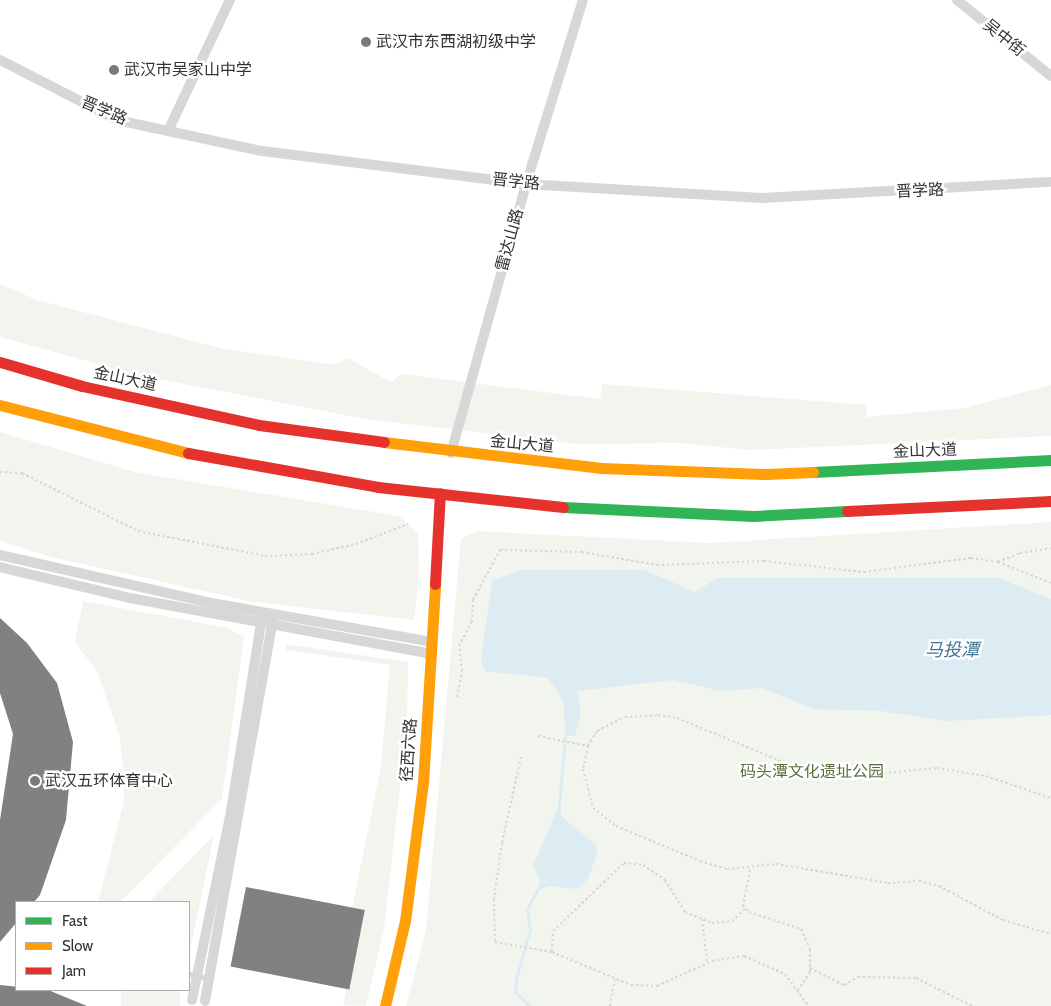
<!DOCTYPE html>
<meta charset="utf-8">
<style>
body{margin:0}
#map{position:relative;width:1051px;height:1006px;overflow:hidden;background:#fff;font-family:Cabin,"Noto Sans SC",sans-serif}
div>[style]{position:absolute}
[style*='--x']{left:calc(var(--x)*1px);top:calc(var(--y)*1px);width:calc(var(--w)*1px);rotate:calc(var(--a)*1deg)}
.green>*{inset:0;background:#f1f5ed;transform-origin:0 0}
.water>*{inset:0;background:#ddebf3}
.stream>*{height:3px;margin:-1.5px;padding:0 1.5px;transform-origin:1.5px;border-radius:1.5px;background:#ddebf3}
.building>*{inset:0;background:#818181;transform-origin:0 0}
.path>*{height:2px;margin-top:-1px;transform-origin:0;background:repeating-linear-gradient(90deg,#d6d6d6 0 2.5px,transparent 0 5px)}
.lane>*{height:5px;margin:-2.5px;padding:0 2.5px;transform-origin:2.5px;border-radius:2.5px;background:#d7d7d7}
.street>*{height:10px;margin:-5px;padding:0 5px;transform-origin:5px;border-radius:5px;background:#d7d7d7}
.fast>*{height:11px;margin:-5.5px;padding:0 5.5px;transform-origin:5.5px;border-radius:5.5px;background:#30b455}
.slow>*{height:11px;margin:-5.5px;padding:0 5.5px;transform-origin:5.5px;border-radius:5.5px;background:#ff9f0a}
.jam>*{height:11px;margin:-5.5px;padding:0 5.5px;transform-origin:5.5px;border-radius:5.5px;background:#e5322d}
.dots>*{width:14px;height:14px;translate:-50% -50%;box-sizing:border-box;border:2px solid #fff;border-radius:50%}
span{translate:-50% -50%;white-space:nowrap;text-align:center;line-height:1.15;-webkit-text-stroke:5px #fff;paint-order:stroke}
.street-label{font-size:16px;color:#333}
.poi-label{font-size:16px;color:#333}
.left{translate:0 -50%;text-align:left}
.park-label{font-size:16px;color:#56703f}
.water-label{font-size:18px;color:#3f7597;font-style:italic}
.legend{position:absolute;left:15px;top:901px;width:175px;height:90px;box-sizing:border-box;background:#fff;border:1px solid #adadad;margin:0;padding:6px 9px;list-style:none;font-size:15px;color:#333}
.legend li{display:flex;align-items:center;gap:10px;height:25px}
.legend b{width:25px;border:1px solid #adadad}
</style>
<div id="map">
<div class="green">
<div style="clip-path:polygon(0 284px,37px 300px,224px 349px,335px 365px,347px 358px,391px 382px,401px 374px,600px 399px,602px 384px,867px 405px,866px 417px,964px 408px,1051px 385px,1051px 436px,749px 450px,680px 443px,578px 444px,365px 419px,138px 375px,0 337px)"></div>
<div style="clip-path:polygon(0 432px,135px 472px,399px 516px,418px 534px,419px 576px,414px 620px,253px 602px,51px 557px,0 541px)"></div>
<div style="clip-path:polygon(1051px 522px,1051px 1006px,406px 1006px,426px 930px,461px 539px,476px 531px,710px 543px)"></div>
<div style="clip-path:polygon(83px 601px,228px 628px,244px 637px,222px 799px,120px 902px,98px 902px,124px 801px,123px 767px,120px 737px,97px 671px,75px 642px)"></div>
<div style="clip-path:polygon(286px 644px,408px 662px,407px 724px,384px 929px,366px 1006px,343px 1005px,364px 912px,352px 909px,381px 766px,390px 665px,286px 650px)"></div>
<div style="clip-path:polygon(214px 835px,189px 955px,189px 902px,149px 902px)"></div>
<div style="left:121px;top:990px;width:59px;height:16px"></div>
</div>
<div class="water">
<div style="clip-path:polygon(520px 570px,644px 570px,695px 592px,717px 578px,998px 578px,1051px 599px,1051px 715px,946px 721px,881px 711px,813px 709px,763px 688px,720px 691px,673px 680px,577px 691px,581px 711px,575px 736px,565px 736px,564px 702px,548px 678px,485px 671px,481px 660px,492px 581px)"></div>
<div style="clip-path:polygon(560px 803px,562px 817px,596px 845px,597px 854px,588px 879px,577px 889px,549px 886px,539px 890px,540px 879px,533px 866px)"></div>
</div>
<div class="stream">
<div style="--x:559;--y:806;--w:70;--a:-85.1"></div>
<div style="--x:530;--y:1006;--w:21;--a:-137"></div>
<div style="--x:515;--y:992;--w:13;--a:-86"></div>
<div style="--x:516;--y:979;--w:51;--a:-74.1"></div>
<div style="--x:530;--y:930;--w:21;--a:-98"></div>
<div style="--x:527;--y:909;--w:27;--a:-62"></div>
</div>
<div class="building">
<div style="clip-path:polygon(0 618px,27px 643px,57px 683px,73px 742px,66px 820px,40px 895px,34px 902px,16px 902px,16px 923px,0 942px,0 820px,13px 734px,0 693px)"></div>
<div style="left:246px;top:887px;width:121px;height:81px;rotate:11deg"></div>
<div style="clip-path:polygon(0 985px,48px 990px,87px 1006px,0 1006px)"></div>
</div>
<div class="path">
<div style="--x:0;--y:472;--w:22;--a:3"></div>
<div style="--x:22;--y:473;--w:130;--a:26.6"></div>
<div style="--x:138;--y:531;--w:129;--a:11.1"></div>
<div style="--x:265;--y:556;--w:47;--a:-2.4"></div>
<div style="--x:312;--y:554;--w:45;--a:-12.8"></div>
<div style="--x:356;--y:544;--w:56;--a:-21"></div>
<div style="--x:998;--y:562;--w:57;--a:21.6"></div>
<div style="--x:457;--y:697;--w:26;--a:-79"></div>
<div style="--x:462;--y:671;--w:25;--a:-97"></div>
<div style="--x:459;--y:646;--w:27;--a:-62"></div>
<div style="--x:472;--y:622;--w:22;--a:-87"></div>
<div style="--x:473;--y:600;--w:57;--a:-61.6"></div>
<div style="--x:500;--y:550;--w:82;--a:1.4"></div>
<div style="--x:582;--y:552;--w:76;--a:9.8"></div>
<div style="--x:657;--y:565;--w:107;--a:-2.1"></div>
<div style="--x:764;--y:561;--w:101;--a:6.3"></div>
<div style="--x:864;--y:572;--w:108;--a:-7.5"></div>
<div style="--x:971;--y:558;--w:27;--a:8"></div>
<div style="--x:998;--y:562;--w:24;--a:-22"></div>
<div style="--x:1020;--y:553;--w:31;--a:-9"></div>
<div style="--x:538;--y:736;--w:51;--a:11.3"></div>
<div style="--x:588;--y:746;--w:24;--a:102"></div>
<div style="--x:583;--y:769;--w:40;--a:75.6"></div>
<div style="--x:593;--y:808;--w:29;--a:38"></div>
<div style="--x:616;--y:826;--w:91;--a:22.6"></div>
<div style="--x:700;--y:861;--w:28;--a:17"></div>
<div style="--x:727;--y:869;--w:49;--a:-5.8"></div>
<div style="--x:776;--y:864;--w:114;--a:9.6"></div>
<div style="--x:888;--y:883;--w:31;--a:-4"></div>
<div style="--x:919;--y:881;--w:21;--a:14"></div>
<div style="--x:939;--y:886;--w:72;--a:28"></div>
<div style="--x:1003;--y:920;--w:50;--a:16.3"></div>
<div style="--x:588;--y:746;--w:17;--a:-59"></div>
<div style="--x:597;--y:731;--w:31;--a:-27"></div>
<div style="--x:625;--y:717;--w:33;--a:-3"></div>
<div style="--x:658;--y:715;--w:19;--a:9"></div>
<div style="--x:677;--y:718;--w:131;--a:22.5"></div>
<div style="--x:798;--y:768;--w:24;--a:12"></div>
<div style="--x:821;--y:773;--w:33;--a:5"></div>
<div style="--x:854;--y:776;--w:83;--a:-5.5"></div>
<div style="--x:937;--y:768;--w:50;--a:9.3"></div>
<div style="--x:986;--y:776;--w:69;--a:18.7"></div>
<div style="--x:521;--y:757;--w:88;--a:102.5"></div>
<div style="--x:502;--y:843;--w:57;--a:98.1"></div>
<div style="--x:494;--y:899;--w:43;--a:88.7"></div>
<div style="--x:495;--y:942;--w:58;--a:10"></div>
<div style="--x:552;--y:952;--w:86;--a:22.7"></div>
<div style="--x:631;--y:985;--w:26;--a:2"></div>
<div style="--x:657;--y:986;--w:60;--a:-24.4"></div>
<div style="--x:712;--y:961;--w:32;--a:-9"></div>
<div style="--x:744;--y:956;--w:45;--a:23.7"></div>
<div style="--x:785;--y:974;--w:39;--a:54"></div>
<div style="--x:750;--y:870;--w:36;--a:101"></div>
<div style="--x:743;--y:905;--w:9;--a:49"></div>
<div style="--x:749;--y:912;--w:55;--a:18.1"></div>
<div style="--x:801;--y:929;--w:22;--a:66"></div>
<div style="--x:810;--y:949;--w:23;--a:90"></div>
<div style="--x:810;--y:972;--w:23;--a:124"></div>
<div style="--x:702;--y:919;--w:43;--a:83.4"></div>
<div style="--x:552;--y:951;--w:20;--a:-87"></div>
<div style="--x:553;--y:931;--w:98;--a:-43.8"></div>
<div style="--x:624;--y:863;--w:19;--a:6"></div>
<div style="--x:643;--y:865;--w:27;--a:34"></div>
<div style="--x:665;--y:880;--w:38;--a:58"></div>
<div style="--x:685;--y:912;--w:29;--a:22"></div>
<div style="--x:712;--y:923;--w:20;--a:-6"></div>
<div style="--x:732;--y:921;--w:19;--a:-43"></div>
<div style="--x:810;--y:968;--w:38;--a:27"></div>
<div style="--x:844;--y:985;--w:16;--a:-30"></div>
<div style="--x:858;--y:977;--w:58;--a:1"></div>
<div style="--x:916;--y:978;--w:63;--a:26.6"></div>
<div style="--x:610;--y:1006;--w:27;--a:-80"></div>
</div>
<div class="lane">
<div style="--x:189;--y:974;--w:22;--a:13"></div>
</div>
<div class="street">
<div style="--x:957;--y:0;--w:121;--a:39"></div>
<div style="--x:0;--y:60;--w:131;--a:27.1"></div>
<div style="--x:117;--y:120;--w:148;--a:12.1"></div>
<div style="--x:262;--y:151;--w:266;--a:7.1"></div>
<div style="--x:526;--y:184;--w:236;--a:3.4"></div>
<div style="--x:762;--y:198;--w:289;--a:-3.2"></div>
<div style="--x:168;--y:131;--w:145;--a:-64.7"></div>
<div style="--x:451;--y:453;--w:279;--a:-74.4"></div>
<div style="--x:526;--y:184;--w:193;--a:-72.8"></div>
<div style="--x:0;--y:555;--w:216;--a:12.8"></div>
<div style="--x:211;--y:603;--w:224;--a:10"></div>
<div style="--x:0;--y:567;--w:134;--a:13.4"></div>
<div style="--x:130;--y:598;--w:306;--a:10.5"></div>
<div style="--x:192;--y:1000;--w:193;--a:-78.3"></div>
<div style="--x:231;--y:811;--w:195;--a:-80.9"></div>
<div style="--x:205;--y:1001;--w:387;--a:-79.9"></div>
</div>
<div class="fast">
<div style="--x:813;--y:472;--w:238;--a:-2.9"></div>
<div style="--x:563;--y:507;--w:190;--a:2.7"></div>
<div style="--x:753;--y:516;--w:94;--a:-3"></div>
</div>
<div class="slow">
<div style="--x:0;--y:405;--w:194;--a:14.3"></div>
<div style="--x:384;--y:442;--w:219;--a:6.8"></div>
<div style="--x:601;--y:468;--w:165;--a:2.1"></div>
<div style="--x:766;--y:474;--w:47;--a:-2.4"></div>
<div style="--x:385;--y:1006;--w:87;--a:-76.8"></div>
<div style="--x:405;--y:921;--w:139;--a:-82.6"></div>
<div style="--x:423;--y:783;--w:199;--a:-86.5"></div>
</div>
<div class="jam">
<div style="--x:0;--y:362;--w:85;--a:16.3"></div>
<div style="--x:82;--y:386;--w:181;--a:12.4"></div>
<div style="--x:259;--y:425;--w:126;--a:7.7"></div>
<div style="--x:188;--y:453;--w:193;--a:10.1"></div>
<div style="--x:378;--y:487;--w:186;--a:6.2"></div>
<div style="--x:847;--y:511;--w:204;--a:-2.8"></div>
<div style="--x:435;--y:584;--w:91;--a:-86.9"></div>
</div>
<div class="dots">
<div style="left:366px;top:42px;background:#7a7a7a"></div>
<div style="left:114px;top:70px;background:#7a7a7a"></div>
<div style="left:35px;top:781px;background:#7a7a7a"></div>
</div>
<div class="street-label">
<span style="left:1004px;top:38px;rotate:39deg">吴中街</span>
<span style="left:104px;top:111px;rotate:23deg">晋学路</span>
<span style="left:516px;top:182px;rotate:6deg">晋学路</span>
<span style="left:920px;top:191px;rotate:-3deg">晋学路</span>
<span style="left:510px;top:240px;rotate:-75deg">雷达山路</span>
<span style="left:125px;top:379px;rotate:12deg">金山大道</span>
<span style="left:522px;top:444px;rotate:5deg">金山大道</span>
<span style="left:925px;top:451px;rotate:-2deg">金山大道</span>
<span style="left:409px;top:750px;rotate:-86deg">径西六路</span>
</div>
<div class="poi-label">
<span class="left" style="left:376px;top:42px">武汉市东西湖初级中学</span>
<span class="left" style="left:124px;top:70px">武汉市吴家山中学</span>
<span class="left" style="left:45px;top:781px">武汉五环体育中心</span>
</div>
<div class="park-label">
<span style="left:812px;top:772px">码头潭文化遗址公园</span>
</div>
<div class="water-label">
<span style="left:952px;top:650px">马投潭</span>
</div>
<ul class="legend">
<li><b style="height:6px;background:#30b455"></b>Fast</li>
<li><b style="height:6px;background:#ff9f0a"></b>Slow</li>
<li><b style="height:6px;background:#e5322d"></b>Jam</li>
</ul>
</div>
